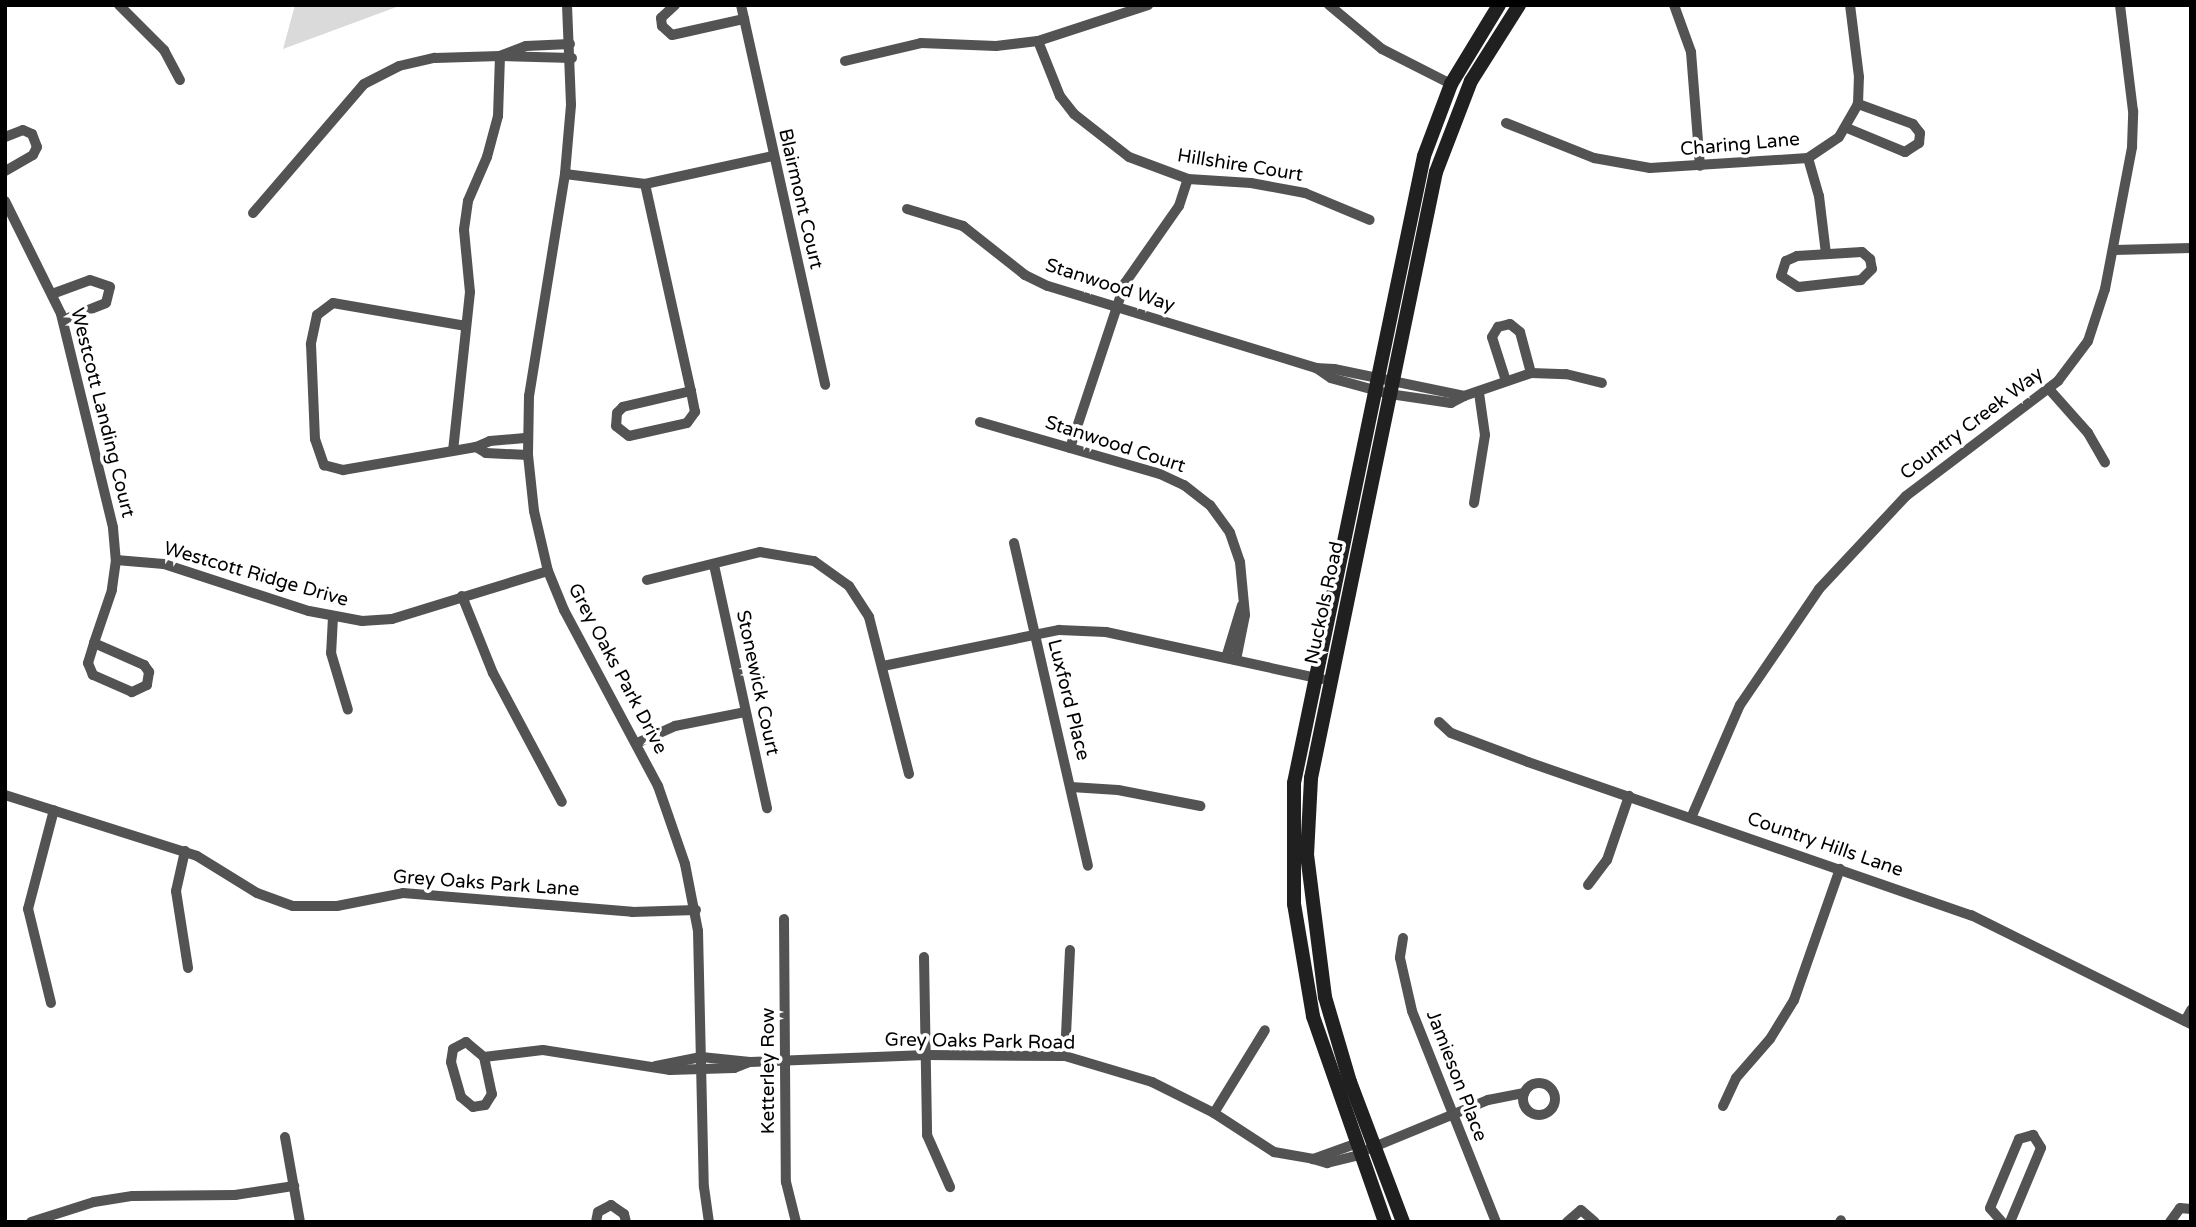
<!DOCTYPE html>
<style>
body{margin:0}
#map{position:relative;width:2196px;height:1227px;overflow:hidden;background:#fff;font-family:"Varela Round",sans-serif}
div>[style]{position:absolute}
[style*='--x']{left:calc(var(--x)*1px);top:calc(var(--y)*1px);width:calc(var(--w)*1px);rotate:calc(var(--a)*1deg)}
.green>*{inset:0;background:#dadada}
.street>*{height:10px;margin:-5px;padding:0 5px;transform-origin:5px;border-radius:5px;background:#535353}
.street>.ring{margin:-5px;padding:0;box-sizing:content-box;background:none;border:10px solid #535353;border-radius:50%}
.secondary>*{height:14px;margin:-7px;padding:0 7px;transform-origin:7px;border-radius:7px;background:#202020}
span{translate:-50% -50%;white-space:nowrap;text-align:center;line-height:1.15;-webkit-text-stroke:7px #fff;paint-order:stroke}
.street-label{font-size:19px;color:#000}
.frame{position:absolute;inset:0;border:7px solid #000;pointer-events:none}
</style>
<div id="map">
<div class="green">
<div style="clip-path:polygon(295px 5px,402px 5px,283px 49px)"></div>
</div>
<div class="street">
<div style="--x:119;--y:5;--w:64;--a:45"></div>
<div style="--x:164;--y:50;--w:34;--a:62"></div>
<div style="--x:567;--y:5;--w:100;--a:87.7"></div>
<div style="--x:571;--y:105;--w:69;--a:95"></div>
<div style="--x:565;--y:174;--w:225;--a:99.2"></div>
<div style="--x:529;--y:396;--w:59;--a:91"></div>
<div style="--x:528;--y:455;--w:56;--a:83.9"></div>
<div style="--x:534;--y:511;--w:62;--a:76.9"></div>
<div style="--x:548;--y:571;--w:42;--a:67.7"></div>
<div style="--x:564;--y:610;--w:200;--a:61.9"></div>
<div style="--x:658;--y:786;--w:83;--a:70.9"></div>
<div style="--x:685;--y:864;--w:68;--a:79"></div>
<div style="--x:698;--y:931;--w:256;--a:88.7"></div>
<div style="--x:704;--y:1187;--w:35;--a:82"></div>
<div style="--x:675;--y:5;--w:19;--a:137"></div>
<div style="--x:661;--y:18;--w:8;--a:83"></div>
<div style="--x:662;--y:26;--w:13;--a:42"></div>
<div style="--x:672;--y:35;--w:74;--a:-12.5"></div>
<div style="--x:741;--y:5;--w:389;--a:77.5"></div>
<div style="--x:1329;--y:5;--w:69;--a:39.7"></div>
<div style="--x:1382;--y:49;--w:77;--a:26.9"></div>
<div style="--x:1674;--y:5;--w:50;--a:70.1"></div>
<div style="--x:1691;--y:52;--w:114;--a:85.5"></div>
<div style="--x:1038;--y:41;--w:59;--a:68.2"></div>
<div style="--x:1060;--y:96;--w:23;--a:52"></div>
<div style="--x:1074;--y:114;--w:70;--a:38"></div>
<div style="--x:1129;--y:157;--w:63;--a:20.4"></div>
<div style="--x:1188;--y:179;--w:63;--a:3.6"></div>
<div style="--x:1251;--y:183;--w:55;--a:10.5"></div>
<div style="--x:1305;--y:193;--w:70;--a:22.6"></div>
<div style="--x:570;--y:44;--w:44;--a:177.4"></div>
<div style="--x:526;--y:46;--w:28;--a:159"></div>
<div style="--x:500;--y:56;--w:72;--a:1.6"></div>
<div style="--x:845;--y:61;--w:78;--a:-13.3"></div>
<div style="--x:921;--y:43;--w:75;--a:2.3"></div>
<div style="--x:996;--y:46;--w:42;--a:-6.8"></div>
<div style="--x:1038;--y:41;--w:116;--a:-18.1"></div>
<div style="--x:1506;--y:123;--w:95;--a:21.7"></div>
<div style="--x:1594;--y:158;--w:57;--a:10.1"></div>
<div style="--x:1650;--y:168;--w:158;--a:-3.6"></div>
<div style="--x:1808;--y:158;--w:37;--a:-34"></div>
<div style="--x:1839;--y:137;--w:38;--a:-60"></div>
<div style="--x:1858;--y:104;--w:27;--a:-88"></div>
<div style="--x:1859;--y:77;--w:73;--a:-97.1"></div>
<div style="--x:1847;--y:128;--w:63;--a:22.5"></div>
<div style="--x:1905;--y:152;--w:17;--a:-33"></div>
<div style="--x:1919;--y:143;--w:10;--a:-84"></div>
<div style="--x:1920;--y:133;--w:11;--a:-128"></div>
<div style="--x:1913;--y:124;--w:59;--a:-160"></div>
<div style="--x:5;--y:137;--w:19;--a:-21"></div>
<div style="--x:23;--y:130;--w:10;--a:24"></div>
<div style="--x:32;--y:134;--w:14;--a:69"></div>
<div style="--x:37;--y:147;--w:9;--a:117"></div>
<div style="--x:33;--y:155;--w:32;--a:150"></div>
<div style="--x:1808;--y:158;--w:40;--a:74"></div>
<div style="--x:1819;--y:196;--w:58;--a:83.1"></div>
<div style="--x:565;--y:174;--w:81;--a:7.1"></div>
<div style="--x:645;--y:184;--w:130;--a:-12.4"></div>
<div style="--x:645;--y:184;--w:212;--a:77.5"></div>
<div style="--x:691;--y:391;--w:70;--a:166.8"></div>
<div style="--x:623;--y:407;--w:8;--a:135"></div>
<div style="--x:617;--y:413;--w:13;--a:94"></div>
<div style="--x:616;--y:426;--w:16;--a:38"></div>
<div style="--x:629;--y:436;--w:59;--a:-12.6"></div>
<div style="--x:687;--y:423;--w:14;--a:-54"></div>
<div style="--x:695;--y:412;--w:21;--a:-101"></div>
<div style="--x:5;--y:201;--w:126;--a:63.6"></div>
<div style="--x:61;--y:314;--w:220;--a:76.3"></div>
<div style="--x:113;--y:528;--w:32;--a:85"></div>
<div style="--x:116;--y:560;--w:30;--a:98"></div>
<div style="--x:112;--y:590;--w:56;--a:108.8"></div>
<div style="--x:907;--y:209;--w:59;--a:16.9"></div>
<div style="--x:963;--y:226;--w:79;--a:38.3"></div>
<div style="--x:1025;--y:275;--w:25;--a:26"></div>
<div style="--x:1048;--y:286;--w:280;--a:17"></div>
<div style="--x:253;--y:213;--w:170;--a:-49.3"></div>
<div style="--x:364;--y:84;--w:39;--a:-27"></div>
<div style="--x:399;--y:66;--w:37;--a:-13"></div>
<div style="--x:435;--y:58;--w:65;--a:-1.8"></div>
<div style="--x:500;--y:56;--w:60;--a:91.9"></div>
<div style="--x:498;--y:116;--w:42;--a:105"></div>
<div style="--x:487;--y:157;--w:48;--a:113.4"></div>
<div style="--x:468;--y:201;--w:29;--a:98"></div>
<div style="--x:464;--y:230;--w:62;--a:84.5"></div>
<div style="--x:470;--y:292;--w:159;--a:96.1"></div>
<div style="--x:2114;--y:250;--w:77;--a:-1.5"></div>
<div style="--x:1862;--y:252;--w:11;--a:41"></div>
<div style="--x:1870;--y:259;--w:10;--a:79"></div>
<div style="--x:1872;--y:269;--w:16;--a:135"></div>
<div style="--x:1861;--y:280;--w:63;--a:173.7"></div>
<div style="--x:1798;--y:287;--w:20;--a:-147"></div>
<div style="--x:1781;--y:276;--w:16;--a:-72"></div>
<div style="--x:1786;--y:261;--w:12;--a:-24"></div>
<div style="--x:1797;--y:256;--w:65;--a:-3.5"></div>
<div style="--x:52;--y:294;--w:40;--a:-20.2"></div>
<div style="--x:90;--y:280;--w:21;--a:19"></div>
<div style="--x:110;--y:287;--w:16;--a:104"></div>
<div style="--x:106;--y:303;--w:46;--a:158.4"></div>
<div style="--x:466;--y:326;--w:135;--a:-170.2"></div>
<div style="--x:333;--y:303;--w:20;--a:143"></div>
<div style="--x:317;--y:315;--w:30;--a:102"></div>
<div style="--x:311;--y:344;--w:95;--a:87.6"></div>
<div style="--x:315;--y:439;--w:28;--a:71"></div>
<div style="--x:324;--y:465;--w:20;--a:15"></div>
<div style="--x:343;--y:470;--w:135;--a:-9.8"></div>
<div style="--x:1316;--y:368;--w:18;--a:3"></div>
<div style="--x:1334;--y:369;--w:133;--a:11.7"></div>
<div style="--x:1464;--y:396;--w:15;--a:152"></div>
<div style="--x:1451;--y:403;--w:63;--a:-171.7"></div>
<div style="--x:1389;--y:394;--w:60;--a:-164.6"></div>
<div style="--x:1331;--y:378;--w:18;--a:-146"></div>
<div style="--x:1506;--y:381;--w:46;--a:-107.7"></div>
<div style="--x:1492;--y:337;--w:12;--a:-59"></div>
<div style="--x:1498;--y:327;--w:12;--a:-14"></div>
<div style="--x:1510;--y:324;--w:13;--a:39"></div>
<div style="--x:1520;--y:332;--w:42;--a:75"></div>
<div style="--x:2049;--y:389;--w:59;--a:48.4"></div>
<div style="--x:2088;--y:433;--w:34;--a:60"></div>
<div style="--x:1464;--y:396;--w:71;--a:-18.9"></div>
<div style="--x:1531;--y:373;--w:35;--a:2"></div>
<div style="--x:1566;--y:374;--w:37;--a:14"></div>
<div style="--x:980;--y:422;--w:187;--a:16.1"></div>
<div style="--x:1160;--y:474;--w:26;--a:25"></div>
<div style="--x:1184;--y:485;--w:33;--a:38"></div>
<div style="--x:1210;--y:505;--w:34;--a:54"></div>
<div style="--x:1230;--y:533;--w:31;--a:71"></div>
<div style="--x:1240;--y:562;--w:53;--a:84.6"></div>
<div style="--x:1245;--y:615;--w:46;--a:101.3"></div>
<div style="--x:1070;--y:448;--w:174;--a:-71.6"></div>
<div style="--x:1125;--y:283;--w:94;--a:-55"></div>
<div style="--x:1179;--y:206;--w:28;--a:-72"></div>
<div style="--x:528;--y:455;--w:42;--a:-177.3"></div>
<div style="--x:486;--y:453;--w:12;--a:-149"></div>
<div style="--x:476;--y:447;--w:15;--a:-23"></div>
<div style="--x:490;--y:441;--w:38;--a:-5"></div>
<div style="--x:1474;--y:503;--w:69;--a:-80.8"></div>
<div style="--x:1485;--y:435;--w:42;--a:-98.1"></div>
<div style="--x:1014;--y:543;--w:331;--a:77.1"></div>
<div style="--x:116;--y:560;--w:48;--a:4.8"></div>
<div style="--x:164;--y:564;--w:152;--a:18"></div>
<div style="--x:309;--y:611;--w:54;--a:10.7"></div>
<div style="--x:362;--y:621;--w:30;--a:-4"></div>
<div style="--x:392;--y:619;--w:163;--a:-17.1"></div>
<div style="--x:714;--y:565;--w:249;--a:77.7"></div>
<div style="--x:647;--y:580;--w:116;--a:-13.9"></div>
<div style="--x:760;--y:552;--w:55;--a:9.5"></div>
<div style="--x:814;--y:561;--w:43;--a:35.5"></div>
<div style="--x:849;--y:586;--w:37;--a:57"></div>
<div style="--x:869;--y:617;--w:162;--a:75.7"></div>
<div style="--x:462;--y:596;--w:83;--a:68.1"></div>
<div style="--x:493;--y:673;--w:146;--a:61.9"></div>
<div style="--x:333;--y:617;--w:36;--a:93"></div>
<div style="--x:331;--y:653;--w:59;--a:73.4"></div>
<div style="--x:94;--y:643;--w:55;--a:23.7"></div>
<div style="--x:144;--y:665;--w:9;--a:54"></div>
<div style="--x:149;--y:672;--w:13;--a:99"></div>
<div style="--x:147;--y:685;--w:17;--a:155"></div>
<div style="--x:132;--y:692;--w:43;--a:-156.4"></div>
<div style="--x:93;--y:675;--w:13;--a:-113"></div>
<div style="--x:88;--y:663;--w:21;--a:-73"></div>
<div style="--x:1226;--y:658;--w:55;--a:-73.2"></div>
<div style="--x:883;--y:666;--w:180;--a:-11.6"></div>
<div style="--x:1059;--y:630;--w:47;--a:2.4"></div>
<div style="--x:1106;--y:632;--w:221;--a:12.3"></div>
<div style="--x:1439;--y:722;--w:16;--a:43"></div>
<div style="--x:1451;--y:733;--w:82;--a:20.6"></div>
<div style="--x:1528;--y:762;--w:469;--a:19.1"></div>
<div style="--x:1971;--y:915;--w:246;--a:26.4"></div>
<div style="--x:637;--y:743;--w:42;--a:-24.1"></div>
<div style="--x:675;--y:726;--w:71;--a:-11.3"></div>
<div style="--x:1071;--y:787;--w:47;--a:3.7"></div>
<div style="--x:1118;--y:790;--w:84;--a:11"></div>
<div style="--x:5;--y:795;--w:201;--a:17.6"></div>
<div style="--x:197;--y:856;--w:70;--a:31.7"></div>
<div style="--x:257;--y:893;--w:38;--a:20"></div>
<div style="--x:293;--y:906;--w:44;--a:0"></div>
<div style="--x:337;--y:906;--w:67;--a:-11.1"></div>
<div style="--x:403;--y:893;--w:230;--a:4.7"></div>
<div style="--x:632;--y:912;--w:64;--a:-1.8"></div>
<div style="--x:1691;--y:818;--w:123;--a:-66.6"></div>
<div style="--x:1740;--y:705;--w:140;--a:-55.7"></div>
<div style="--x:1819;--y:589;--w:127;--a:-46.9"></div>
<div style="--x:1906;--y:496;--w:191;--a:-37.1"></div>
<div style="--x:2058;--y:381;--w:50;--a:-53.1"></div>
<div style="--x:2088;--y:341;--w:55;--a:-71.9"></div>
<div style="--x:2105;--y:289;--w:145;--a:-79.2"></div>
<div style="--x:2132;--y:147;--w:36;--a:-88"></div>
<div style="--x:2133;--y:111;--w:107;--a:-97"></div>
<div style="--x:185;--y:851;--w:41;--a:102.7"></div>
<div style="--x:176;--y:891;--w:78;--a:81.1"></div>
<div style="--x:1588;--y:885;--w:31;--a:-53"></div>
<div style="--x:1607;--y:860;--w:68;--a:-71"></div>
<div style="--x:784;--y:919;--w:263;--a:89.6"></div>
<div style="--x:786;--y:1182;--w:41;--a:76"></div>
<div style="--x:1403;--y:938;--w:20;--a:99"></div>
<div style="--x:1400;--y:958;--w:54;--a:77.2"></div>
<div style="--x:1412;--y:1011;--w:227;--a:68.3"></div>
<div style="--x:924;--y:957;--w:178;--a:89"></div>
<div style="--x:927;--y:1135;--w:57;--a:66.1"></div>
<div style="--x:51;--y:1003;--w:97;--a:-103.7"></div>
<div style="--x:28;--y:909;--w:102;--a:-75.3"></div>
<div style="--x:2185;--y:1021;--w:13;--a:-61"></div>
<div style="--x:1065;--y:1056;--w:106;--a:-87.3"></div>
<div style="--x:484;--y:1057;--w:38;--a:78"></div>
<div style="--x:492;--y:1094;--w:13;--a:122"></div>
<div style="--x:485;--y:1105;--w:12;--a:171"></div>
<div style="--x:473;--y:1107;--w:16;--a:-140"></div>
<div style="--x:461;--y:1097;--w:36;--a:-106"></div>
<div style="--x:451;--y:1062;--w:13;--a:-81"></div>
<div style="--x:453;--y:1049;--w:15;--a:-28"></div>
<div style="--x:466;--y:1042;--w:23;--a:40"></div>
<div style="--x:484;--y:1057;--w:59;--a:-6.8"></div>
<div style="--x:543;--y:1050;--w:129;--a:8.9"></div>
<div style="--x:670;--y:1070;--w:64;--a:-1.8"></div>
<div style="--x:734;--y:1068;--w:17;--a:-21"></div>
<div style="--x:750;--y:1062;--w:49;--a:-174.2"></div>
<div style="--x:701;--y:1057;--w:47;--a:168.9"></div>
<div style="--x:750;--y:1062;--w:176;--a:-2.3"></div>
<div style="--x:926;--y:1055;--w:139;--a:0.4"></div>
<div style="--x:1065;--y:1056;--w:91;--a:16.6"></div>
<div style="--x:1152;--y:1082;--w:69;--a:26.6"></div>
<div style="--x:1214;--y:1113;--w:72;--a:33"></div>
<div style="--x:1274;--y:1152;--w:40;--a:10"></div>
<div class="ring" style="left:1523px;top:1083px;width:22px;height:22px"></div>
<div style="--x:1723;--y:1106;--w:31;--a:-65"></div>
<div style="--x:1736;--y:1078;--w:52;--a:-48.9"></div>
<div style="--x:1770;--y:1039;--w:46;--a:-58.4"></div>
<div style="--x:1794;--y:1000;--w:139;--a:-70.7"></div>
<div style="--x:1214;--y:1113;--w:97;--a:-58.4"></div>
<div style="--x:285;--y:1137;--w:86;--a:80"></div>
<div style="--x:1355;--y:1144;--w:45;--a:160.3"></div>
<div style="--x:1313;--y:1159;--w:15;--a:16"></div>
<div style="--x:1327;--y:1163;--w:34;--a:-14"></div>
<div style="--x:1369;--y:1149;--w:129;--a:-22.4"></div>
<div style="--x:1488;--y:1100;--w:37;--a:-11"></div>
<div style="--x:31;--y:1222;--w:66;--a:-17.6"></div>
<div style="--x:94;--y:1202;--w:39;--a:-9"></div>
<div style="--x:133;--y:1196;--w:102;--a:-0.6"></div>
<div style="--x:235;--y:1195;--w:60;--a:-8.7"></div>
<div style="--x:596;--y:1222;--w:10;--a:-79"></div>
<div style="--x:598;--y:1212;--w:15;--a:-28"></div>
<div style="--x:611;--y:1205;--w:16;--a:35"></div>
<div style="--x:624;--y:1214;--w:8;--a:76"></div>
<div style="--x:1567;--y:1222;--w:18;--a:-41"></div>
<div style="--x:1581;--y:1210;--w:18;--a:41"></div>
<div style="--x:1840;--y:1222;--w:2;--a:-63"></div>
<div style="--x:2002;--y:1222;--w:18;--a:-131"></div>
<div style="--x:1990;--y:1208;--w:75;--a:-67.2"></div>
<div style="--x:2019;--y:1139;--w:15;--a:-16"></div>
<div style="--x:2033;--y:1135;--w:15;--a:58"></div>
<div style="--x:2041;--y:1148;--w:80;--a:112.7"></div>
<div style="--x:2170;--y:1222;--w:17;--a:-54"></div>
<div style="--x:2180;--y:1208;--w:11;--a:5"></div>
</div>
<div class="secondary">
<div style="--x:1385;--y:1222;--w:218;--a:-109.3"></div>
<div style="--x:1313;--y:1016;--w:114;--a:-99.6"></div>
<div style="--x:1294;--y:904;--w:121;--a:-90"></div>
<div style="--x:1294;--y:783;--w:640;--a:-78.29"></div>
<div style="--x:1424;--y:156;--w:77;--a:-69.4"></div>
<div style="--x:1451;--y:84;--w:92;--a:-58.7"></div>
<div style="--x:1403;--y:1222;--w:150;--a:-110.7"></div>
<div style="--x:1350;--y:1082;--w:89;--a:-106.4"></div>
<div style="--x:1325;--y:997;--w:143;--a:-97.2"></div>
<div style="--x:1307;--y:855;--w:77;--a:-87"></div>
<div style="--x:1311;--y:778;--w:619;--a:-78.35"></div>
<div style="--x:1436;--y:172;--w:97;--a:-69"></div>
<div style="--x:1471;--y:81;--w:90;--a:-57.7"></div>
</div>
<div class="street-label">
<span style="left:1740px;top:145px;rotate:-5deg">Charing Lane</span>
<span style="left:1240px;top:166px;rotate:9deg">Hillshire Court</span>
<span style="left:800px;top:199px;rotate:77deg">Blairmont Court</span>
<span style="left:1110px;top:286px;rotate:18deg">Stanwood Way</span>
<span style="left:102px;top:413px;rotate:76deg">Westcott Landing Court</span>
<span style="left:1972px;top:424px;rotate:-37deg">Country Creek Way</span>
<span style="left:1115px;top:445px;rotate:18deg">Stanwood Court</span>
<span style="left:256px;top:575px;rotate:16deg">Westcott Ridge Drive</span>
<span style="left:1325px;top:603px;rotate:-78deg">Nuckols Road</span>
<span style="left:617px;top:669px;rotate:62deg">Grey Oaks Park Drive</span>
<span style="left:757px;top:683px;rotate:78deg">Stonewick Court</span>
<span style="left:1068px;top:700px;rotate:76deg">Luxford Place</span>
<span style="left:1825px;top:845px;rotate:19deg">Country Hills Lane</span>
<span style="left:486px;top:884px;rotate:4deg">Grey Oaks Park Lane</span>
<span style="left:980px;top:1042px;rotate:1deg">Grey Oaks Park Road</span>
<span style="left:769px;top:1071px;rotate:-90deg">Ketterley Row</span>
<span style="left:1456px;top:1076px;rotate:69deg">Jamieson Place</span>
</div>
<div class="frame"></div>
</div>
